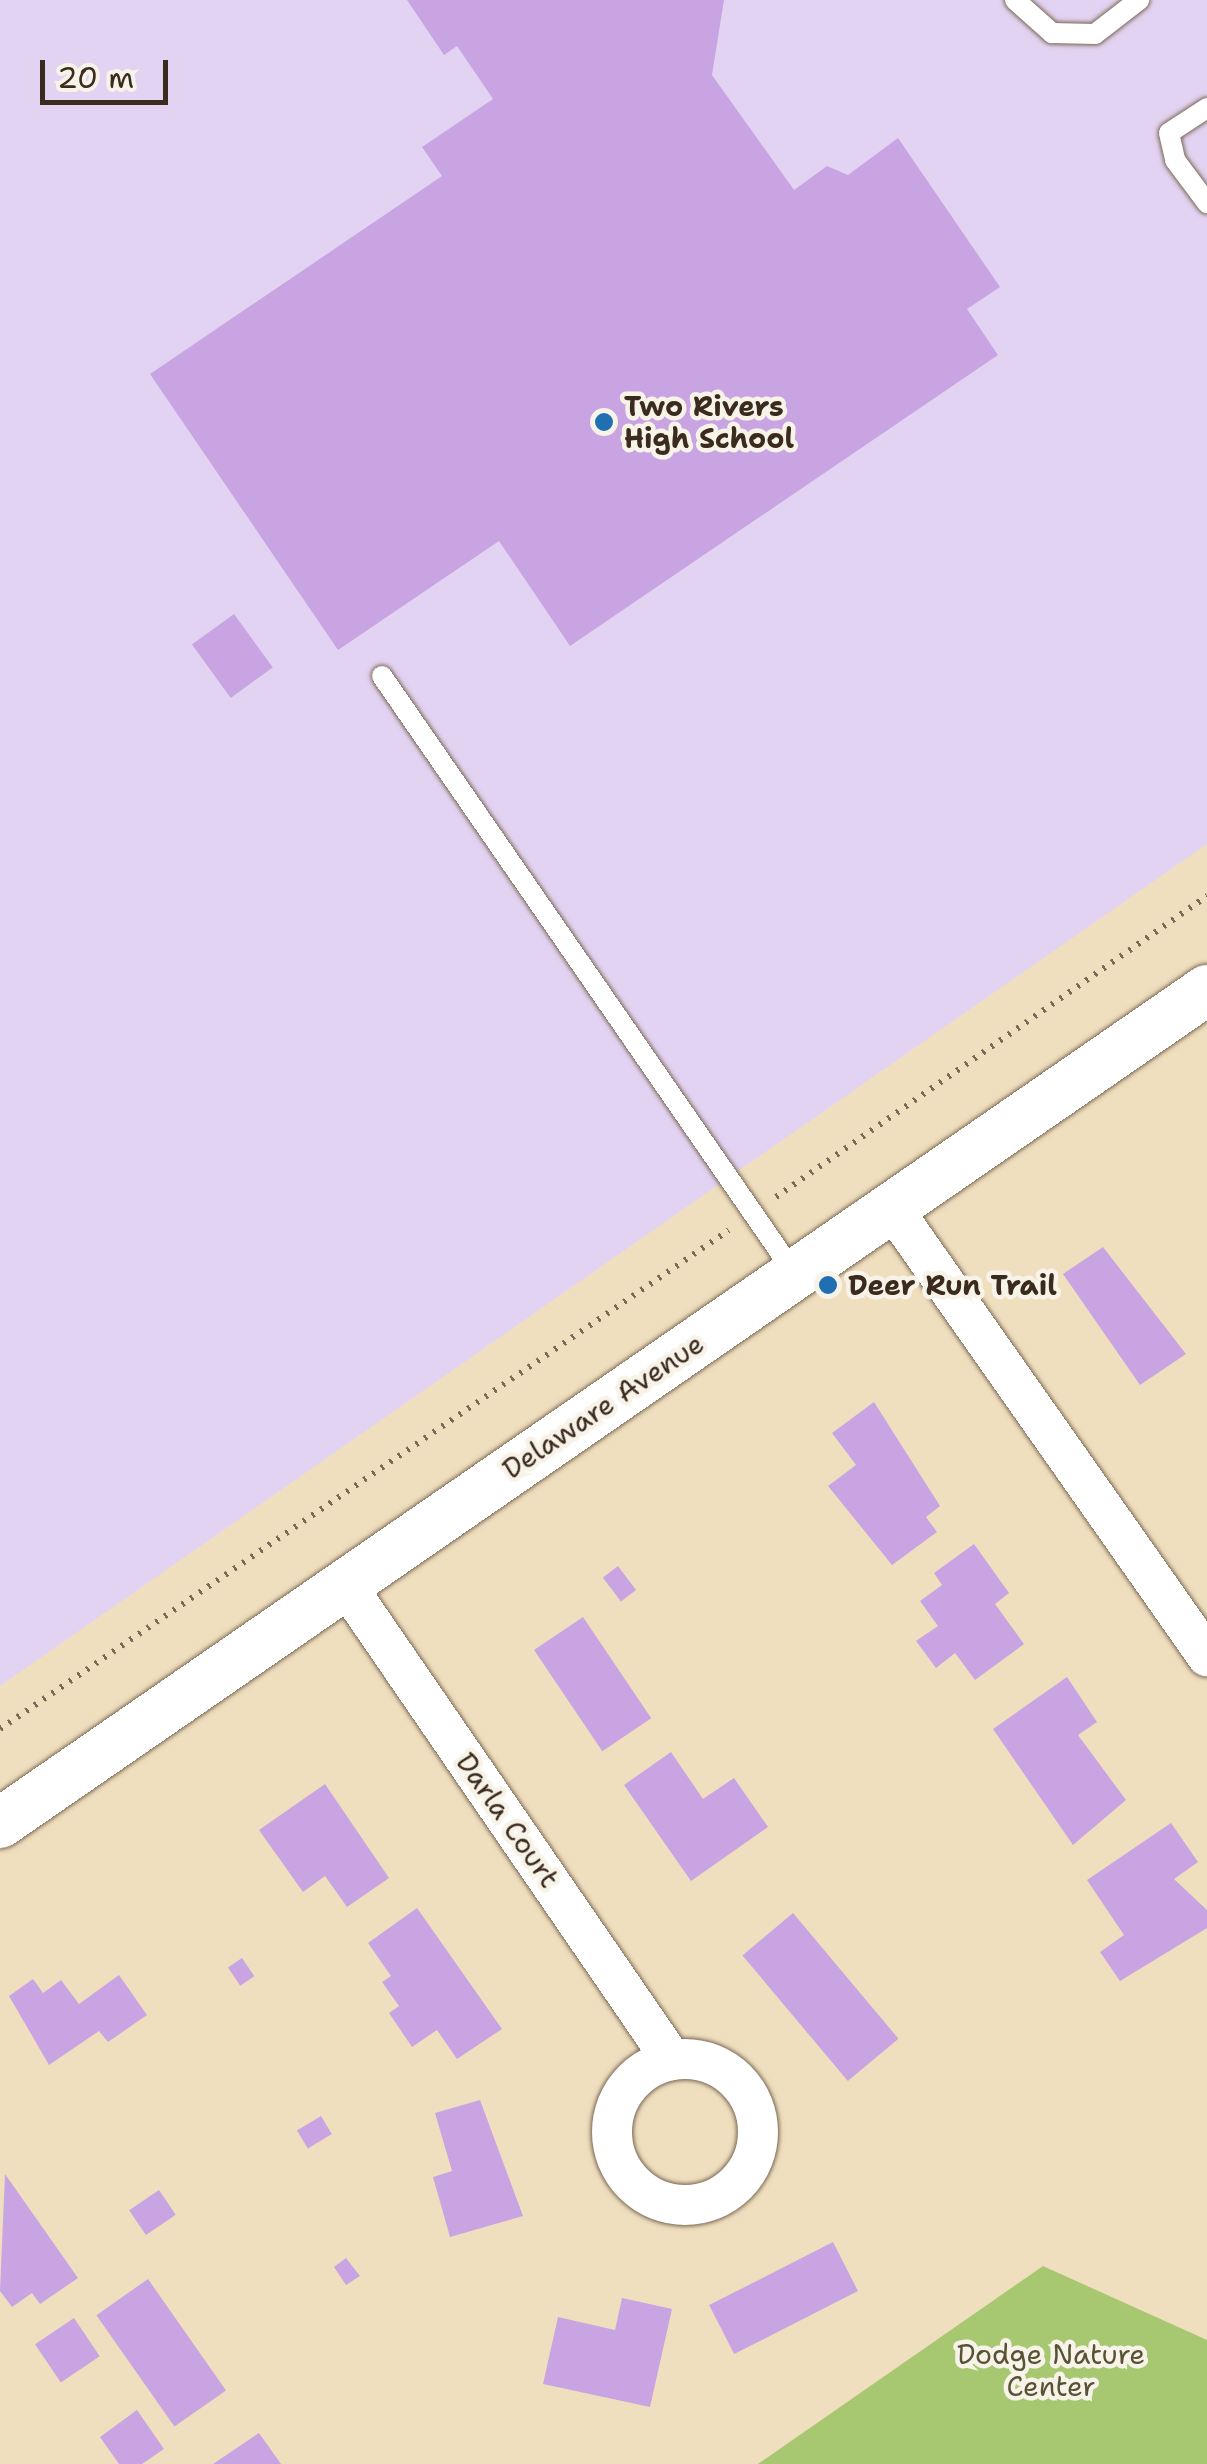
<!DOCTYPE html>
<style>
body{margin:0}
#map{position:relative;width:1207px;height:2464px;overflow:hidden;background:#f0dfbe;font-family:"Shantell Sans",sans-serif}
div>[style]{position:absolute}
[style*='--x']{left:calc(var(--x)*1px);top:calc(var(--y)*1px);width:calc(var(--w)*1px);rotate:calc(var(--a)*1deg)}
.built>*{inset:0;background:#e3d3f2}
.green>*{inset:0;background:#a7c871}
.building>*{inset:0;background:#c9a4e2;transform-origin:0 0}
.path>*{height:6px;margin-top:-3px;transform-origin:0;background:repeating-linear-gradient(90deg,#7a6956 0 2.5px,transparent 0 10.5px)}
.roads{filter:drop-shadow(0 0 2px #7a6956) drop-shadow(0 0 2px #7a6956)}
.service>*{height:20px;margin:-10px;padding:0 10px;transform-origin:10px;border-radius:10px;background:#fff}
.minor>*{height:40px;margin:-20px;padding:0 20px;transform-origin:20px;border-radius:20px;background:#fff}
.minor>.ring{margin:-20px;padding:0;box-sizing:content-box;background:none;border:40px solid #fff;border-radius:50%}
.tertiary>*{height:50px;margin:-25px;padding:0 25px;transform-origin:25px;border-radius:25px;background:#fff}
.dots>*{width:28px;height:28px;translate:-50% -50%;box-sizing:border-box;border:5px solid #f7f3e8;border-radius:50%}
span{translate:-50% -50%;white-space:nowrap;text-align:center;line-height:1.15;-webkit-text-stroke:9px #f7f3e8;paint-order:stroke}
.poi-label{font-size:28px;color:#3b2a1e;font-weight:700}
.left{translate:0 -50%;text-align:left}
.street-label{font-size:28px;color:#3b2a1e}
.park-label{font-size:28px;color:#565233}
.scale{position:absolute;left:40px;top:60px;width:128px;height:45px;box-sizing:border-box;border:5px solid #3b2a1e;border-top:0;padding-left:12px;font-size:30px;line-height:35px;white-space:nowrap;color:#3b2a1e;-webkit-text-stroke:8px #f7f3e8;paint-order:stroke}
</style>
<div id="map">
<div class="built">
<div style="clip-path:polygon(0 0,1207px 0,1207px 844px,0 1686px)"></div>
</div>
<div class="green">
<div style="clip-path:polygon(1043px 2266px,1207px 2340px,1207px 2464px,758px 2464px)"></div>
</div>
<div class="building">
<div style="clip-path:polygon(407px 0,724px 0,712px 75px,794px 190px,827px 166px,848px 175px,898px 138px,1000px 287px,967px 309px,998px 355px,570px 646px,499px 541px,338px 650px,150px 374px,442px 176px,422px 147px,493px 99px,457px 46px,444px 55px)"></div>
<div style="left:234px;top:614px;width:66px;height:52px;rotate:54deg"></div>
<div style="clip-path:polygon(1103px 1247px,1186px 1354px,1140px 1385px,1063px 1274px)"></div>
<div style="clip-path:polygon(874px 1402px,940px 1506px,926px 1517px,937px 1532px,892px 1565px,828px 1486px,856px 1465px,832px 1433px)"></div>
<div style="clip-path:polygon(974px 1544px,1009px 1593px,995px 1604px,1024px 1644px,975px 1680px,955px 1653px,936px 1668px,916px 1641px,938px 1626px,920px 1601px,942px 1585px,934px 1573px)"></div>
<div style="left:618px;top:1566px;width:30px;height:19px;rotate:53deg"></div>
<div style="left:583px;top:1617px;width:122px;height:59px;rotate:56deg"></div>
<div style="clip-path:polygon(1067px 1677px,1097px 1722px,1078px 1735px,1126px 1800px,1073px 1845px,993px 1729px)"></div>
<div style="clip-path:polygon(671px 1752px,703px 1799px,734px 1778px,768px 1827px,691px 1881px,624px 1785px)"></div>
<div style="clip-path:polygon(325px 1784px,389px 1878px,347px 1907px,325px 1876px,303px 1892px,259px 1830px)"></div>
<div style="clip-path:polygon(1171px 1823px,1198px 1862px,1174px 1879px,1207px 1910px,1207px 1928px,1120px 1981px,1100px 1952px,1124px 1935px,1087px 1880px)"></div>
<div style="clip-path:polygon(417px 1908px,502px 2029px,457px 2059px,437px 2030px,412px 2047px,389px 2013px,399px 2006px,382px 1982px,391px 1976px,368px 1943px)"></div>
<div style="left:793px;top:1913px;width:164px;height:66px;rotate:50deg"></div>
<div style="left:242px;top:1958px;width:22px;height:17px;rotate:56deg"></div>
<div style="clip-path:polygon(119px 1975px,147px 2015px,108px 2042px,99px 2031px,49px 2065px,9px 1996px,33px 1979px,43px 1993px,61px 1980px,79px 2004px)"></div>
<div style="clip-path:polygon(480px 2100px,523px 2216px,450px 2237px,433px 2177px,452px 2171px,435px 2113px)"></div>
<div style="left:321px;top:2116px;width:21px;height:28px;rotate:59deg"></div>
<div style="clip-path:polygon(5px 2174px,78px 2278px,40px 2304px,32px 2293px,12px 2307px,0 2291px)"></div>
<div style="left:159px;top:2190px;width:30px;height:36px;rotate:56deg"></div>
<div style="left:833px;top:2242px;width:55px;height:139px;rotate:63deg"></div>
<div style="clip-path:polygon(346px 2258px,360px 2276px,346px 2285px,334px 2267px)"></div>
<div style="left:148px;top:2279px;width:136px;height:63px;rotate:55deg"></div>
<div style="clip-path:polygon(622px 2298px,672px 2309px,650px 2407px,543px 2384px,558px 2317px,615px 2330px)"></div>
<div style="left:74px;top:2318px;width:46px;height:47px;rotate:56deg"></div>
<div style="clip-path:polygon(137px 2410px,164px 2449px,142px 2464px,119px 2464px,100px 2437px)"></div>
<div style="clip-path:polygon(259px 2433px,281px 2464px,213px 2464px)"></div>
</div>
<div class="path">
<div style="--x:776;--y:1197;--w:526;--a:-34.93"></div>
<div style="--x:0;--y:1729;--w:883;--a:-34.39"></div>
</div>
<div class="roads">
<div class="service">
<div style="--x:1015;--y:0;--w:50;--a:41.7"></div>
<div style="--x:1052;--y:33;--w:43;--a:1.3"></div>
<div style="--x:1095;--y:34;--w:56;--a:-37.7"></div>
<div style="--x:1207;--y:108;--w:45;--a:146.7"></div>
<div style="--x:1169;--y:133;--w:28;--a:77"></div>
<div style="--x:1175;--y:160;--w:54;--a:53.3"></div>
<div style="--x:382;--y:676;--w:727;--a:55.37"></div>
</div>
<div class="minor">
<div style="--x:892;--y:1208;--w:548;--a:54.89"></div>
<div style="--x:343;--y:1581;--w:581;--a:55.52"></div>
<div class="ring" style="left:612px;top:2059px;width:106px;height:106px"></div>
</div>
<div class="tertiary">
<div style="--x:0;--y:1823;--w:1467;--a:-34.61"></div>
</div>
</div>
<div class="dots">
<div style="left:604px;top:422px;background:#1f6fb2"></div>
<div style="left:828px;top:1285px;background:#1f6fb2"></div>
</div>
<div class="poi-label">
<span class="left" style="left:624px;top:422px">Two Rivers<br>High School</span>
<span class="left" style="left:848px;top:1285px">Deer Run Trail</span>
</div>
<div class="street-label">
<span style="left:603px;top:1406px;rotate:-34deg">Delaware Avenue</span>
<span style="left:508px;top:1820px;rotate:55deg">Darla Court</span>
</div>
<div class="park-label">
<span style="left:1051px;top:2370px">Dodge Nature<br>Center</span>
</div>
<div class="scale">20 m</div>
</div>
